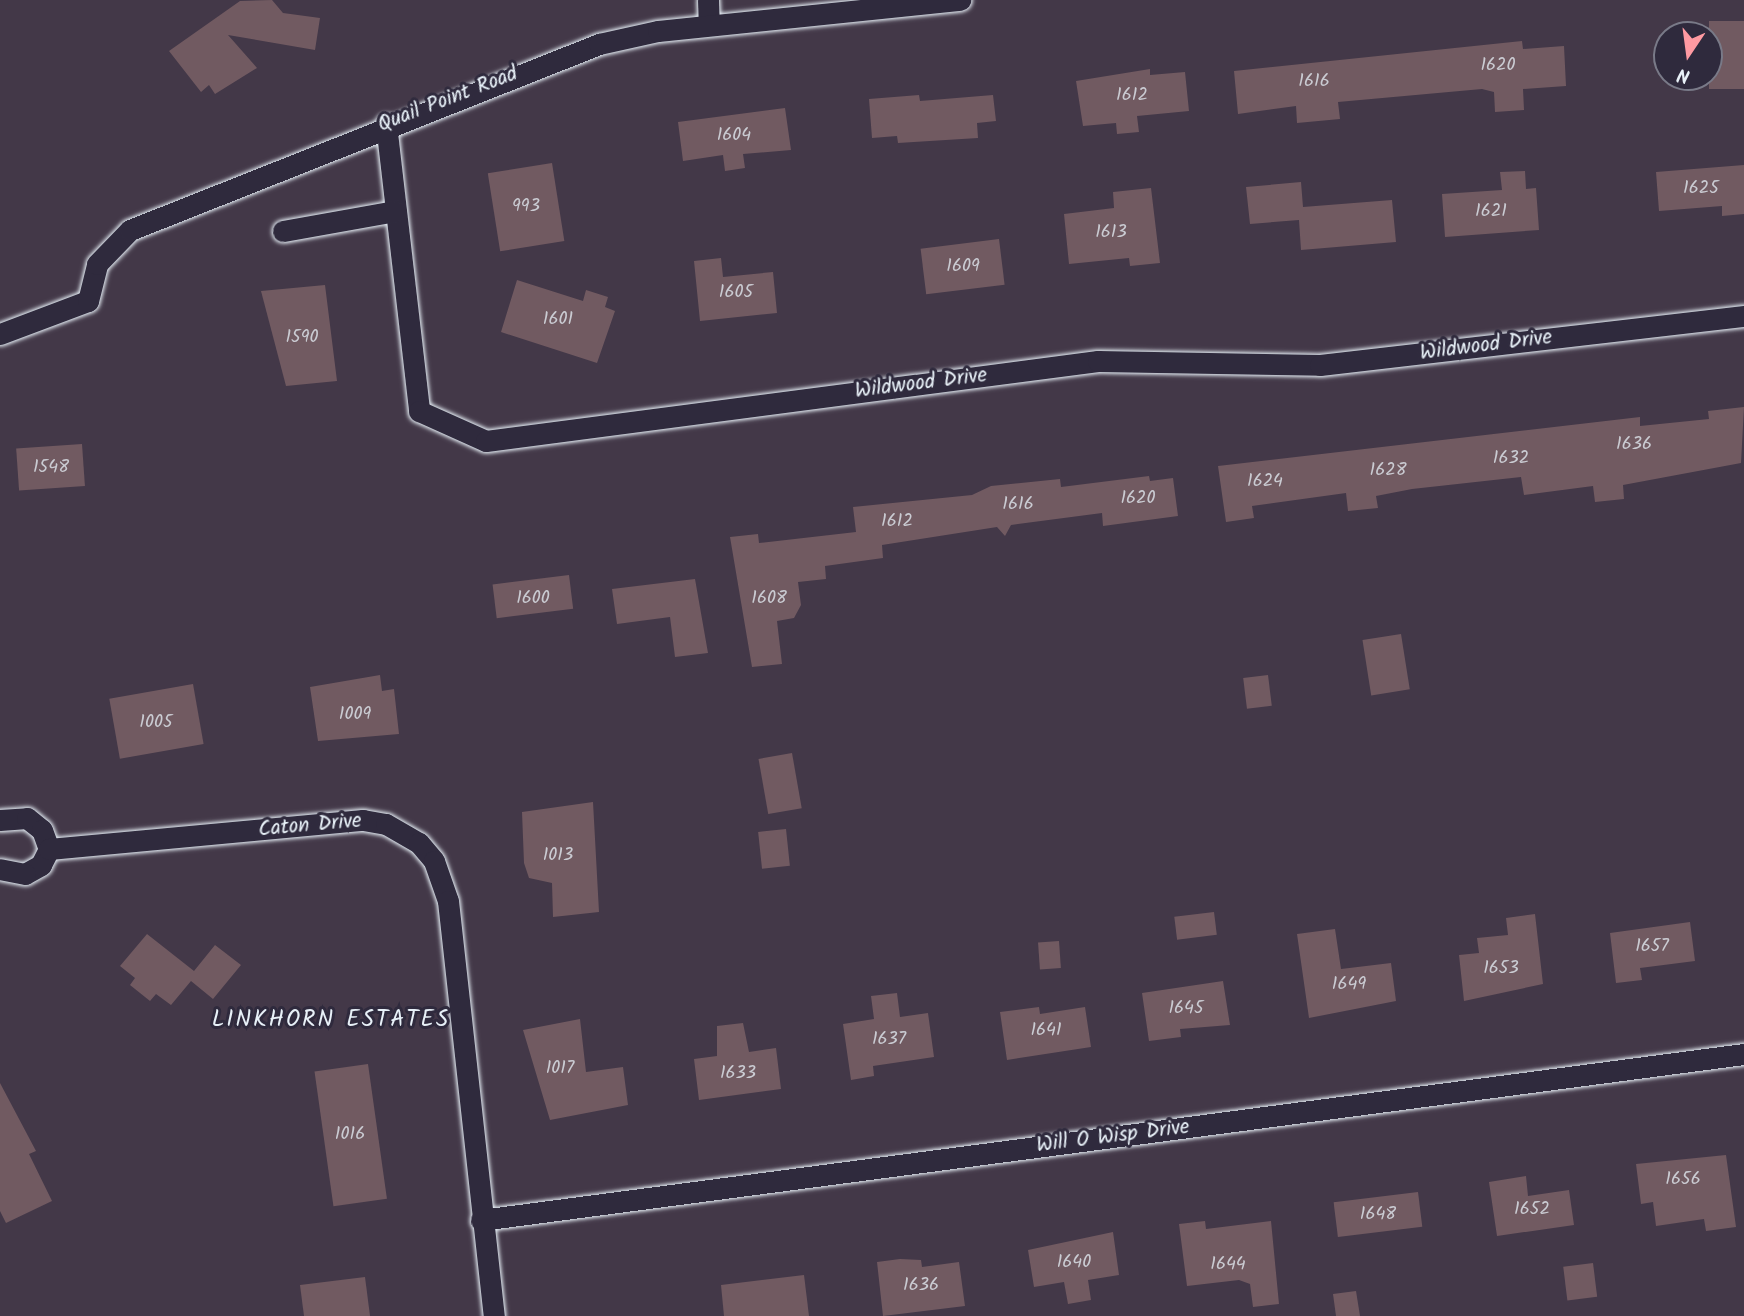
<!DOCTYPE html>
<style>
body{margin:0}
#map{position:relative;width:1744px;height:1316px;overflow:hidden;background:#433848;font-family:Kalam,sans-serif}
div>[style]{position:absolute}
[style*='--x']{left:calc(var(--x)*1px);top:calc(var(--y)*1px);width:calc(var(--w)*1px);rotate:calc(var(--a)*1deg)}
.building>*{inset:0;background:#715a61;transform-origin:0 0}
.roads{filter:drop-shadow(0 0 2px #e8f1f8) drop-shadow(0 0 2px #e8f1f8)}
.minor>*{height:21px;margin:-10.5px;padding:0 10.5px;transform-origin:10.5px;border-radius:10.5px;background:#2f2a3d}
span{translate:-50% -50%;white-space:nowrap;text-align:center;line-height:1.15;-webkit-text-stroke:6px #2f2a3d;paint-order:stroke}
.number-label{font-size:18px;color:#cacbd2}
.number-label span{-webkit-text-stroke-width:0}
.street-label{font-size:21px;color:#e8f1f8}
.neighbourhood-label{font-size:23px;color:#e8f1f8;letter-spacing:2px}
.north{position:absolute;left:1653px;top:21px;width:70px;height:70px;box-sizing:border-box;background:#2f2a3d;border:2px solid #797a88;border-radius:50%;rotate:193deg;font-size:19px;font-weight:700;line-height:28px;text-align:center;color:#e8f1f8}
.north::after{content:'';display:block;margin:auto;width:24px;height:32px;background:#ff9aa2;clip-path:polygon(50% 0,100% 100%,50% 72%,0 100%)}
</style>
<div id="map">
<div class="building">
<div style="clip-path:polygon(272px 0,283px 13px,320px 18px,315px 50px,228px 35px,257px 68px,215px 94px,209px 85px,201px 92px,169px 51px,240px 1px)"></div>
<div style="left:1744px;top:21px;width:68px;height:35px;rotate:90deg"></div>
<div style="clip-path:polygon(1522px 41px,1523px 49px,1564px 46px,1566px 86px,1523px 89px,1524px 110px,1495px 112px,1494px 92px,1482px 89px,1338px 102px,1340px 119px,1297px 123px,1296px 106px,1238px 114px,1234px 71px)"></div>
<div style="clip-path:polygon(1150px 69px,1150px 75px,1185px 72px,1189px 111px,1137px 116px,1139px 132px,1117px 134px,1116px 123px,1083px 126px,1076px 81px)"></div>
<div style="clip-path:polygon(919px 95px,920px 101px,993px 95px,996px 121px,977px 123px,978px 138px,898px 143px,897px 136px,872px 138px,869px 99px)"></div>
<div style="clip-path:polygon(785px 108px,791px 150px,743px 154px,745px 168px,725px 171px,723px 155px,683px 161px,678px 122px)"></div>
<div style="left:552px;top:163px;width:79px;height:65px;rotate:81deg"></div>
<div style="clip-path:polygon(1744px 165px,1744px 214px,1722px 216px,1722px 206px,1659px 211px,1656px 172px)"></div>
<div style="clip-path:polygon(1525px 171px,1526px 189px,1536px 188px,1539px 230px,1445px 237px,1442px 194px,1502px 190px,1500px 172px)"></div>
<div style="clip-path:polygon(1301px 182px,1303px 207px,1392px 200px,1396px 242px,1301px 250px,1299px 220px,1250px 224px,1246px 187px)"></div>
<div style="clip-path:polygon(1151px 188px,1160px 263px,1130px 266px,1129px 258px,1069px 264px,1064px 214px,1114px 208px,1113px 192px)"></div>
<div style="left:999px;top:239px;width:46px;height:79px;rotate:83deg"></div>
<div style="clip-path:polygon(721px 258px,723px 277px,773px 272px,777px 313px,700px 321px,694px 261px)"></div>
<div style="clip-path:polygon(517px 280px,583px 301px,586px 290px,608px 297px,605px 307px,615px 311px,597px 363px,501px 332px)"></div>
<div style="clip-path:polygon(325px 285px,337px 381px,286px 386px,261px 291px)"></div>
<div style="clip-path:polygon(1744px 407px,1741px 463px,1623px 485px,1624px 499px,1595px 502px,1593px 486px,1524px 495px,1521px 477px,1412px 489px,1376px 496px,1378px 508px,1348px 511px,1346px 493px,1252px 506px,1254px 518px,1226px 522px,1218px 466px,1640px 417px,1640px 426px,1709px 419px,1708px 411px)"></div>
<div style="left:82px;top:444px;width:42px;height:66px;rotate:86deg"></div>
<div style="clip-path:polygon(1149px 476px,1150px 481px,1173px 478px,1178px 516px,1103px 526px,1102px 513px,1011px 525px,1005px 536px,997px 527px,882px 545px,883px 558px,825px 566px,826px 579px,798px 582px,801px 605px,794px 618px,777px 621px,782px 664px,752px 667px,730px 537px,758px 534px,759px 543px,856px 532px,853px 507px,972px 495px,991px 486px,1060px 479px,1061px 487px)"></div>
<div style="left:569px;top:575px;width:34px;height:77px;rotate:83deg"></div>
<div style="clip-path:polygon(695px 579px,708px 653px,675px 657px,670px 617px,617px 624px,612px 589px)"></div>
<div style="left:1401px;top:634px;width:56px;height:39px;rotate:81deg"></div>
<div style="clip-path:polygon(380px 675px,382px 691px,394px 689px,399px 734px,318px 741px,310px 687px)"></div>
<div style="left:1268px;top:675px;width:31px;height:25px;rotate:83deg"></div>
<div style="left:193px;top:684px;width:61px;height:85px;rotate:80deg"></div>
<div style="left:792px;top:753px;width:56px;height:34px;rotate:80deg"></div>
<div style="clip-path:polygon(593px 802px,599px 912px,553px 917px,552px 883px,529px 878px,524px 863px,522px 812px)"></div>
<div style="left:786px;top:829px;width:37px;height:28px;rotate:84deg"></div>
<div style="left:1214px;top:912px;width:23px;height:40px;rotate:83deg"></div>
<div style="clip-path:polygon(1535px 914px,1543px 984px,1464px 1001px,1459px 955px,1479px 953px,1477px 938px,1508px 935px,1506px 918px)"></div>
<div style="clip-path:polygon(1690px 922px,1695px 961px,1640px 968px,1642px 980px,1616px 983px,1610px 933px)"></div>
<div style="clip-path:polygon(1335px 929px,1341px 969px,1391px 963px,1396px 1001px,1309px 1018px,1297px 934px)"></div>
<div style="clip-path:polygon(147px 934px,194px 971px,215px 945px,241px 965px,213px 999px,191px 981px,171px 1005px,156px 994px,150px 1001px,130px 985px,135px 978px,120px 966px)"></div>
<div style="left:1059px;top:941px;width:27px;height:21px;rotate:86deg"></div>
<div style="clip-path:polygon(1223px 981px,1230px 1025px,1180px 1029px,1181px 1037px,1149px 1041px,1142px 993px)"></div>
<div style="clip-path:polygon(897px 993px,900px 1017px,928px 1013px,934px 1057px,873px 1066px,874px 1076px,851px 1080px,843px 1024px,874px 1019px,871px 996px)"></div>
<div style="clip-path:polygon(1039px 1007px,1040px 1014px,1085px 1007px,1091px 1047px,1007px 1060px,1000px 1012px)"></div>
<div style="clip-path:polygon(580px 1019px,586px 1072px,623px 1067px,628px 1105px,550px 1120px,523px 1030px)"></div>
<div style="clip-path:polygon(743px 1023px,749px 1052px,776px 1048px,781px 1089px,699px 1100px,694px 1059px,717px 1056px,717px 1026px)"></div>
<div style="left:368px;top:1064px;width:136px;height:54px;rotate:82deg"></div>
<div style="clip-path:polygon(0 1083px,36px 1151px,29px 1154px,52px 1201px,6px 1223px,0 1211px)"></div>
<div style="clip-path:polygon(1726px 1155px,1736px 1227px,1706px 1231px,1704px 1219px,1656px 1226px,1653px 1202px,1641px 1204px,1636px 1164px)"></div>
<div style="clip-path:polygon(1526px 1176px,1528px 1196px,1569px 1190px,1574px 1225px,1497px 1236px,1489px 1182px)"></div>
<div style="left:1418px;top:1192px;width:35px;height:85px;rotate:83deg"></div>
<div style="clip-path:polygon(1205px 1221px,1206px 1229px,1271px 1221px,1279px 1304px,1253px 1307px,1250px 1284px,1239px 1280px,1187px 1286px,1179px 1224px)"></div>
<div style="clip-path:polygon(1113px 1232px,1119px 1275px,1088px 1280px,1091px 1300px,1068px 1304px,1064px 1282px,1034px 1287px,1028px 1250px)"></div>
<div style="clip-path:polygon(900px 1259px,921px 1260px,922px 1267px,959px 1262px,965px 1306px,883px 1316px,877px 1262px)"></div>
<div style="left:1593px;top:1263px;width:34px;height:30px;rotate:83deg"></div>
<div style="clip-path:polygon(804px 1275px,809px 1316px,724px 1316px,721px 1285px)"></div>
<div style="clip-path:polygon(365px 1277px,370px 1316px,304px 1316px,300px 1285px)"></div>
<div style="clip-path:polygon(1356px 1291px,1360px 1316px,1336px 1316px,1333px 1294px)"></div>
</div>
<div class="roads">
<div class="minor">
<div style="--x:708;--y:0;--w:25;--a:88"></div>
<div style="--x:386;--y:124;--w:289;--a:83.4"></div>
<div style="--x:419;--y:411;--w:73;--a:24.1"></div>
<div style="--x:486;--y:441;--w:617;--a:-7.45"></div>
<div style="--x:1098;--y:361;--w:222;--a:1"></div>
<div style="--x:1320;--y:365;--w:427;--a:-6.6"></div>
<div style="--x:283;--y:231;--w:114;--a:-10.1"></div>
<div style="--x:0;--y:334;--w:94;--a:-20.6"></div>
<div style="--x:88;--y:301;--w:38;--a:-76"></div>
<div style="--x:97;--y:264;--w:47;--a:-45.9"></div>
<div style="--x:130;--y:230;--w:505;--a:-21.63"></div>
<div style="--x:599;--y:44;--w:60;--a:-12.4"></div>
<div style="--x:658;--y:31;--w:304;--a:-5.9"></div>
<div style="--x:0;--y:820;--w:27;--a:-4"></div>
<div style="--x:27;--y:818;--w:19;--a:39"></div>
<div style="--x:42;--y:830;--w:20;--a:70"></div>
<div style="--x:49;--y:849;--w:18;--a:117"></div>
<div style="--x:41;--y:865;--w:18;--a:151"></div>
<div style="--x:25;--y:874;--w:25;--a:-169"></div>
<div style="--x:49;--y:849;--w:315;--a:-5.3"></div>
<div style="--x:363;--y:820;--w:23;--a:10"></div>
<div style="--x:386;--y:824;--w:38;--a:30"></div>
<div style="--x:419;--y:843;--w:23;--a:50"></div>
<div style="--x:434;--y:861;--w:42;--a:70.7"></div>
<div style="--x:448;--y:901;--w:418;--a:83.7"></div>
<div style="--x:481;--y:1220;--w:1274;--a:-7.49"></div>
</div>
</div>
<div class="number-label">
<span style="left:1498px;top:66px">1620</span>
<span style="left:1314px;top:82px">1616</span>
<span style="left:1132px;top:96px">1612</span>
<span style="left:734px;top:136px">1604</span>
<span style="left:1701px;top:189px">1625</span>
<span style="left:526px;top:207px">993</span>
<span style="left:1491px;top:212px">1621</span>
<span style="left:1111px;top:233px">1613</span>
<span style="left:963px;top:267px">1609</span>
<span style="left:736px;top:293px">1605</span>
<span style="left:558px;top:320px">1601</span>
<span style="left:302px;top:338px">1590</span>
<span style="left:1634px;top:445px">1636</span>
<span style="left:1511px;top:459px">1632</span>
<span style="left:51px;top:468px">1548</span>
<span style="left:1388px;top:471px">1628</span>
<span style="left:1265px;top:482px">1624</span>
<span style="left:1138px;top:499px">1620</span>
<span style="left:1018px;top:505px">1616</span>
<span style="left:897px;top:522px">1612</span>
<span style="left:533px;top:599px">1600</span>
<span style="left:769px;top:599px">1608</span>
<span style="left:355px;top:715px">1009</span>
<span style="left:156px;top:723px">1005</span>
<span style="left:558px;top:856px">1013</span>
<span style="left:1652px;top:947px">1657</span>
<span style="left:1501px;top:969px">1653</span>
<span style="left:1349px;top:985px">1649</span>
<span style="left:1186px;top:1009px">1645</span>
<span style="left:1046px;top:1031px">1641</span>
<span style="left:889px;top:1040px">1637</span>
<span style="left:560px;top:1069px">1017</span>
<span style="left:738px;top:1074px">1633</span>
<span style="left:350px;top:1135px">1016</span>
<span style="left:1683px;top:1180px">1656</span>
<span style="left:1532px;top:1210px">1652</span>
<span style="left:1378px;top:1215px">1648</span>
<span style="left:1074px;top:1263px">1640</span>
<span style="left:1228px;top:1265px">1644</span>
<span style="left:921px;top:1286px">1636</span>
</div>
<div class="street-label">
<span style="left:448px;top:100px;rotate:-21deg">Quail Point Road</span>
<span style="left:1486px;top:346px;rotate:-7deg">Wildwood Drive</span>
<span style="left:921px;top:384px;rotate:-7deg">Wildwood Drive</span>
<span style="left:310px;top:826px;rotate:-5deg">Caton Drive</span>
<span style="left:1113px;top:1137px;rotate:-7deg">Will O Wisp Drive</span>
</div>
<div class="neighbourhood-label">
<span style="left:331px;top:1020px">LINKHORN ESTATES</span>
</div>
<div class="north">N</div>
</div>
